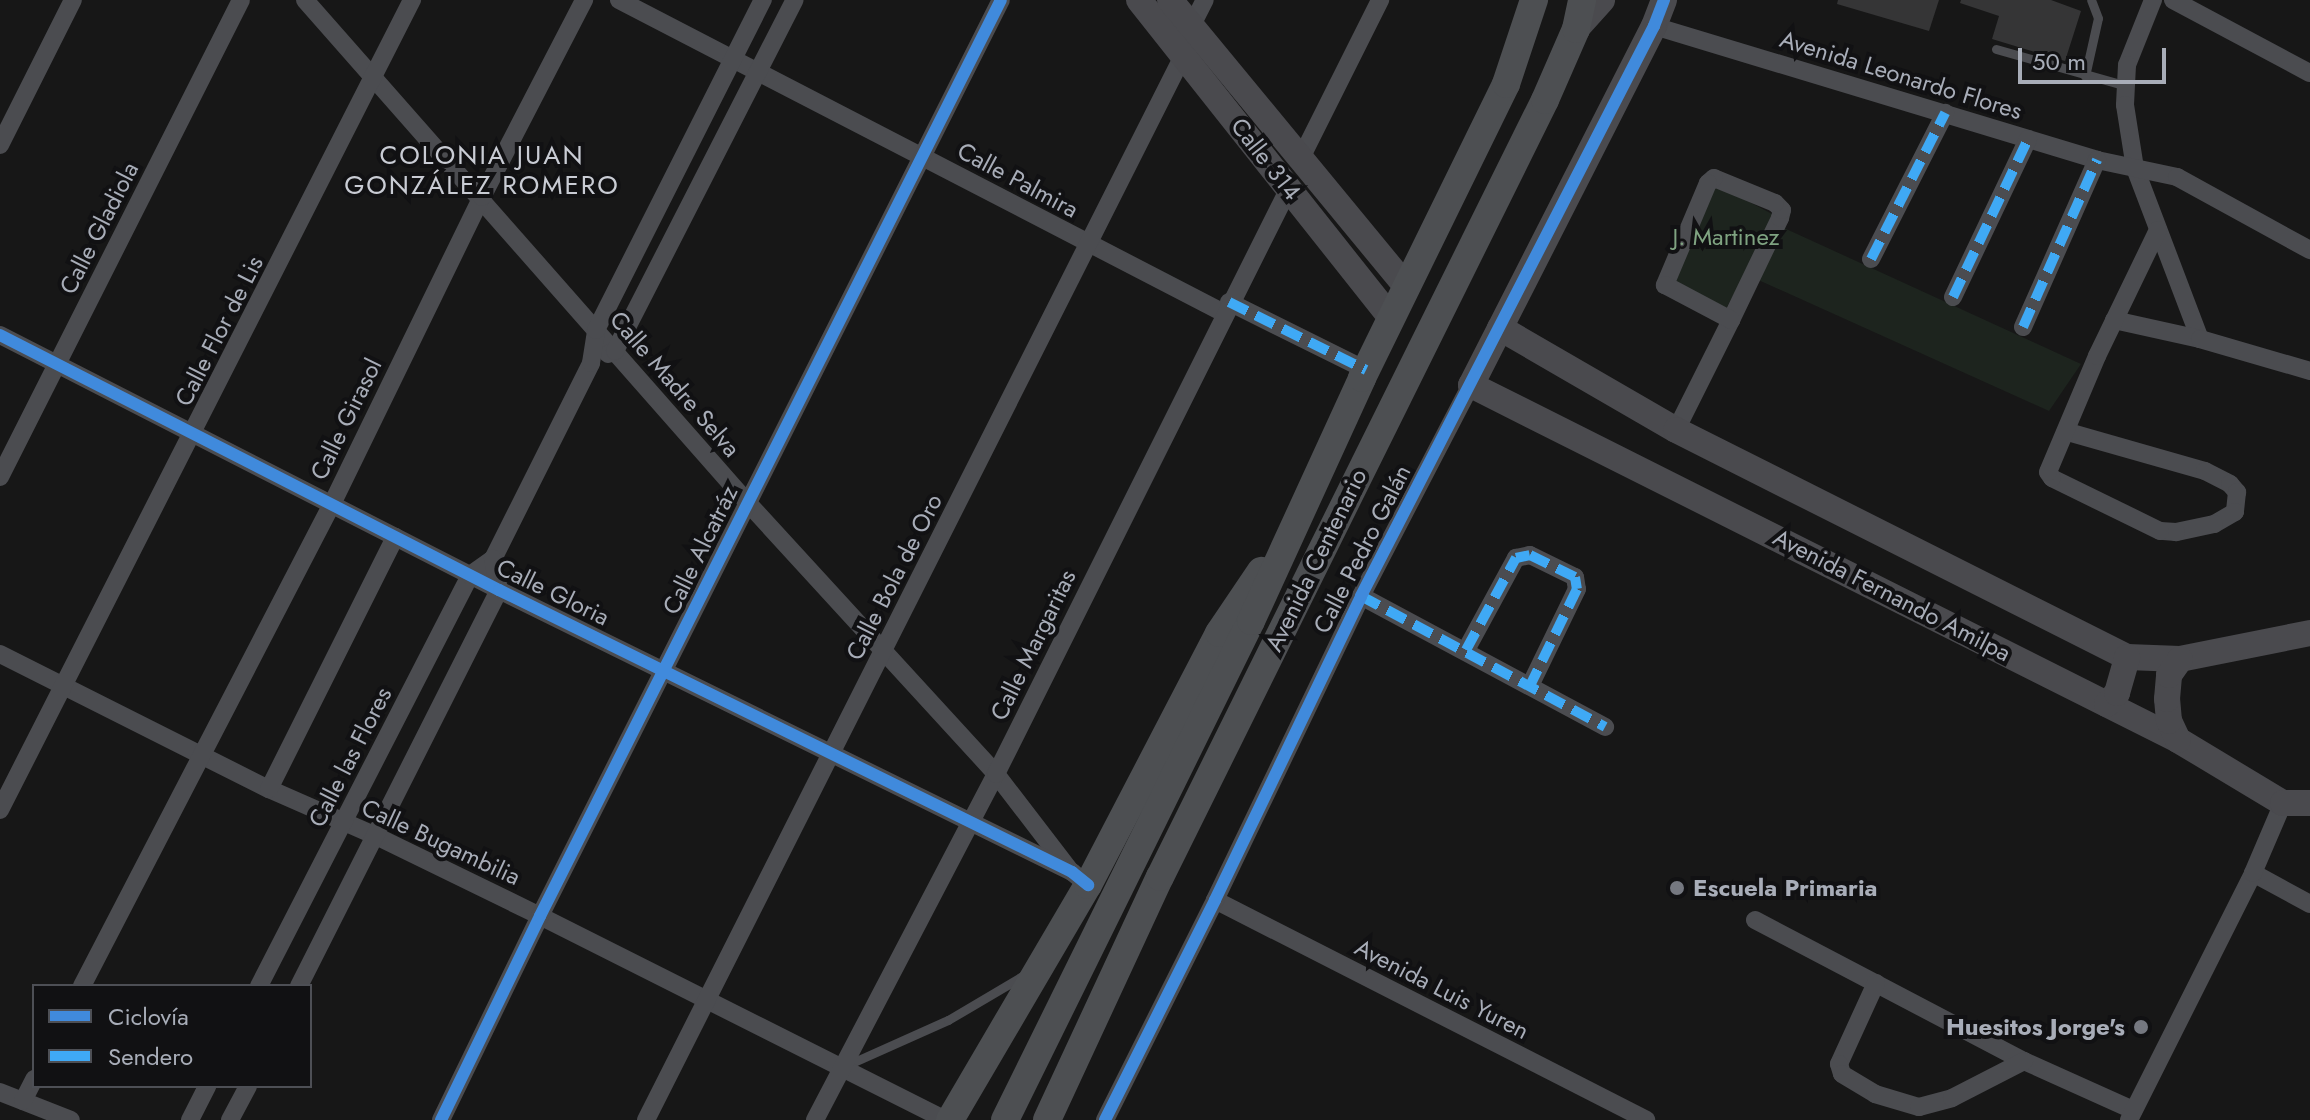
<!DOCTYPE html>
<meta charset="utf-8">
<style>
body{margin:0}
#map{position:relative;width:2310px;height:1120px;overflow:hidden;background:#171717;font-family:Jost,sans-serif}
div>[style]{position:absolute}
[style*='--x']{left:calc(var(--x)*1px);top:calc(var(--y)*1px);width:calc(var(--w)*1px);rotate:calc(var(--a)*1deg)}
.green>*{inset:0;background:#1d241e}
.building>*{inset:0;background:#353536}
.lane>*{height:9px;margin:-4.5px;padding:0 4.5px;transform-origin:4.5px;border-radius:4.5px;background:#4b4c50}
.street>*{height:18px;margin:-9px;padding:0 9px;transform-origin:9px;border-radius:9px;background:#4b4c50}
.secondary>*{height:26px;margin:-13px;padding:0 13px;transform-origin:13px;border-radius:13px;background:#4a4a4e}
.primary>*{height:28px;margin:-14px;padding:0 14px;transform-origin:14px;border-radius:14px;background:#4d4f52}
.quiet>*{height:10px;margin-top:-5px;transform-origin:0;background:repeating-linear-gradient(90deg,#3fa9f5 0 20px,transparent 0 30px)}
.cycleway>*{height:12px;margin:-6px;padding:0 6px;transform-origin:6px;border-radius:6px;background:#408adc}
.dots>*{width:22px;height:22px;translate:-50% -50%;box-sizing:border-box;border:4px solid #111113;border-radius:50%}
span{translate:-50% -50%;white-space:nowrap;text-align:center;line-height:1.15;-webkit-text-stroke:8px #111113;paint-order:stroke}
.street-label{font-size:24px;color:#a8adb8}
.park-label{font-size:24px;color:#7fa381}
.poi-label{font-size:24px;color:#a8adb8;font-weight:700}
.left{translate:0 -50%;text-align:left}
.right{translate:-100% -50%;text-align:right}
.neighbourhood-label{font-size:26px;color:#c9ccd4;letter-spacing:2px}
.legend{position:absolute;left:32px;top:984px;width:280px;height:104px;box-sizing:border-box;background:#111113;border:2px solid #4d4f55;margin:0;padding:10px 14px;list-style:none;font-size:24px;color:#a8adb8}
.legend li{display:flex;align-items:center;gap:16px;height:40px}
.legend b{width:40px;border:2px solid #4d4f55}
.scale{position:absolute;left:2018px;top:48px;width:148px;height:36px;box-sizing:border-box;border:4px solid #a8adb8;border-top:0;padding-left:10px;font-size:24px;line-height:28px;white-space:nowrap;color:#a8adb8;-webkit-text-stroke:6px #111113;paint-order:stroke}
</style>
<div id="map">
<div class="green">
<div style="clip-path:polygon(1708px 180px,1774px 215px,1771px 222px,2081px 364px,2049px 411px,1745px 274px,1723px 314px,1659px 280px)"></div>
</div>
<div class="building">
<div style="clip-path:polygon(1838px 0,1939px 0,1929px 31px,1837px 4px)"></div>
<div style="clip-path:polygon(1961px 0,2051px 0,2081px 11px,2065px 61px,1992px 39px,1999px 16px,1960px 3px)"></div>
</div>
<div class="lane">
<div style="--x:1996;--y:49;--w:132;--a:15.8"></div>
<div style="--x:2085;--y:76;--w:59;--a:-77.4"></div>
<div style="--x:2098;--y:18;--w:19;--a:-111"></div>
<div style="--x:845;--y:1066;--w:113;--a:-24.1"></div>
<div style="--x:948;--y:1020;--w:88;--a:-30.6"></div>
</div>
<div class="street">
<div style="--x:305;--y:0;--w:669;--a:48.64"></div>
<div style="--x:747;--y:502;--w:369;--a:47.5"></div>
<div style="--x:996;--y:774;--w:120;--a:52.5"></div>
<div style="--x:619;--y:0;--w:681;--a:27.36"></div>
<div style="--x:2153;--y:0;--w:70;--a:111.8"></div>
<div style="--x:2127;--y:65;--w:40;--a:92.9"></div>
<div style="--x:2125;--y:105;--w:64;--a:81"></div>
<div style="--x:2135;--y:168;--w:183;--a:69.2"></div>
<div style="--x:2173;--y:0;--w:155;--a:28.1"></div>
<div style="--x:1654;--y:26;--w:463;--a:16.8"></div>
<div style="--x:2097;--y:160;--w:82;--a:12"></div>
<div style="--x:2177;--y:177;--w:152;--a:28.8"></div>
<div style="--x:1191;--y:27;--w:30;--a:-63"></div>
<div style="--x:0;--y:145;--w:162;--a:-63.3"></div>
<div style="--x:1301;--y:158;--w:177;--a:-63.4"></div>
<div style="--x:1871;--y:259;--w:164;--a:-63.1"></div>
<div style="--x:1953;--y:297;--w:175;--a:-64.6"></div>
<div style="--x:1229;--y:302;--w:153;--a:26.4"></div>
<div style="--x:2114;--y:320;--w:88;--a:12.5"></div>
<div style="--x:2200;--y:339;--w:115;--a:16.2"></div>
<div style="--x:2023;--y:327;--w:183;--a:-66.1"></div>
<div style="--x:0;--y:335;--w:560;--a:27.07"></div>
<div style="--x:499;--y:590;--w:639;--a:26.2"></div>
<div style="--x:1072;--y:872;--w:21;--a:39"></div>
<div style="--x:608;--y:354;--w:8;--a:-23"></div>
<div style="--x:615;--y:351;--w:394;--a:-62.9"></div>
<div style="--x:1676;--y:430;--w:123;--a:-63.4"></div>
<div style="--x:1731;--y:320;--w:113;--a:-64.3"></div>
<div style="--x:1780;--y:218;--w:8;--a:-76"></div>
<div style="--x:1782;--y:210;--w:10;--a:-135"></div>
<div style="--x:1775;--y:203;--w:66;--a:-157.7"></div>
<div style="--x:1714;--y:178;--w:8;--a:140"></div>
<div style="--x:1708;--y:183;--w:111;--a:112.9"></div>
<div style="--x:1665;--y:285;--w:75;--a:27.9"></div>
<div style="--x:2068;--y:432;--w:142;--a:15.9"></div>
<div style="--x:2205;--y:471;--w:28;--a:27"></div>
<div style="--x:2230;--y:484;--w:11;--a:49"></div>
<div style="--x:2237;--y:492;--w:20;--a:96"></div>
<div style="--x:2235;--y:512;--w:24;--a:150"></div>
<div style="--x:2214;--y:524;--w:39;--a:168"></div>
<div style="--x:2176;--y:532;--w:16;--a:-176"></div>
<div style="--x:2160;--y:531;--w:120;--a:-153.9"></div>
<div style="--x:2052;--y:478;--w:7;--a:-124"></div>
<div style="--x:2048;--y:472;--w:126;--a:-67.1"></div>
<div style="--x:2097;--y:356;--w:140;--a:-64.2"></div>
<div style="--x:0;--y:477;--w:534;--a:-63.2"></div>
<div style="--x:1361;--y:596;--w:277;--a:28.2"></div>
<div style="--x:1466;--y:650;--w:105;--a:-61.5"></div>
<div style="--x:1516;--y:558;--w:14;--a:-12"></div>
<div style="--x:1530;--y:555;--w:50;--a:26.1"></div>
<div style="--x:1575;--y:577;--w:12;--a:81"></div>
<div style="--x:1577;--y:589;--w:108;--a:115.9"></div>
<div style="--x:0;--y:654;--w:301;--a:26.7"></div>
<div style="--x:269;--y:789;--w:117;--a:23.7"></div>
<div style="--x:376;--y:836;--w:182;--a:26"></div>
<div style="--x:540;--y:916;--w:453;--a:26.7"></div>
<div style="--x:269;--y:789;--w:282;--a:-63.4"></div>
<div style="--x:0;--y:810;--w:909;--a:-63.04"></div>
<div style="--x:2253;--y:873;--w:65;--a:28.5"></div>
<div style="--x:1215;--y:900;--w:484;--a:27"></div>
<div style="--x:1755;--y:920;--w:304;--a:27.7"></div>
<div style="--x:2024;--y:1061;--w:120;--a:24.2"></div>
<div style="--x:1876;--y:983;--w:89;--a:114.6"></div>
<div style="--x:1839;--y:1064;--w:10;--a:73"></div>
<div style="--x:1842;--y:1074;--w:39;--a:31"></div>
<div style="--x:1875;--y:1094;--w:46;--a:16.5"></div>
<div style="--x:1919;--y:1107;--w:34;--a:-15"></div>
<div style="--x:1952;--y:1098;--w:81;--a:-27.2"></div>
<div style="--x:82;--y:986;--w:543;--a:-62.59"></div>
<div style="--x:332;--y:504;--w:342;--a:-64"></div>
<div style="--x:482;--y:197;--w:222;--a:-62.6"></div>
<div style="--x:259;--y:986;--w:462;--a:-62.8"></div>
<div style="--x:470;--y:575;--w:28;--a:-35"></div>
<div style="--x:493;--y:559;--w:219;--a:-63.4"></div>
<div style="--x:591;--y:363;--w:33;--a:-81"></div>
<div style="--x:596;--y:330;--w:370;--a:-63.2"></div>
<div style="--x:299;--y:986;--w:444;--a:-63.2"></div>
<div style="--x:499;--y:590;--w:32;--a:-101"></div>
<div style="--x:0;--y:1092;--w:76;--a:21.5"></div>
<div style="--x:23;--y:1101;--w:25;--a:-63"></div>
<div style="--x:190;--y:1120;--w:38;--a:-63"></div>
<div style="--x:230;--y:1120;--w:38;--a:-62"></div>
<div style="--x:441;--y:1120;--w:227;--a:-64.1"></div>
<div style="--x:540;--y:916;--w:1025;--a:-63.29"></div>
<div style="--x:646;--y:1120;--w:1194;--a:-63.22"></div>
<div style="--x:815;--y:1120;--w:390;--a:-62.4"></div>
<div style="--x:996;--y:774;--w:655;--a:-63.43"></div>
<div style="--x:1105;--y:1120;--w:246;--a:-63.4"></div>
<div style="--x:1215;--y:900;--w:337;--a:-64.3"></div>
<div style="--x:1361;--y:596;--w:238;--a:-62.5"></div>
<div style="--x:2129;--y:1120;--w:276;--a:-63.3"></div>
<div style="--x:2253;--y:873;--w:76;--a:-66.8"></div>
</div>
<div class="secondary">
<div style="--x:1139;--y:0;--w:406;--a:51.6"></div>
<div style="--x:1170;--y:0;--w:372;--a:50.5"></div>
<div style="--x:1664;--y:0;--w:28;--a:111"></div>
<div style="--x:1654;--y:26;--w:403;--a:117"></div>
<div style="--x:1471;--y:385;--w:791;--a:26.66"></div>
<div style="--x:2178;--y:740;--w:122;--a:31"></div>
<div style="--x:2283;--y:803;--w:27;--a:0"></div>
<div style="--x:1576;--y:29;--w:39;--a:-48"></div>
<div style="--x:1500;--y:328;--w:203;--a:30.1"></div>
<div style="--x:1676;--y:430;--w:505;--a:26.72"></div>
<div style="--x:2127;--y:657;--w:53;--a:2.2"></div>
<div style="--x:2180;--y:659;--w:133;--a:-11.3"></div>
<div style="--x:2107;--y:704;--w:15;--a:-48"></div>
<div style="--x:2117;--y:693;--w:37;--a:-74"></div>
<div style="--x:2178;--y:740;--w:21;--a:-115"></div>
<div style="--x:2169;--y:721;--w:22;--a:-95"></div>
<div style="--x:2167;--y:699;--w:24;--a:-85"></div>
<div style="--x:2169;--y:675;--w:19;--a:-55"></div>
</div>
<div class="primary">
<div style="--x:950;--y:1120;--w:273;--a:-59.6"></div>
<div style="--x:1088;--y:885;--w:284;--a:-62.5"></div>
<div style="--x:1219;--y:633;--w:75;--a:-55.9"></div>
<div style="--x:1005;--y:1120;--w:556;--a:-63.76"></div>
<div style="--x:1251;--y:621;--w:267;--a:-65.4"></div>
<div style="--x:1362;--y:378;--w:327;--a:-63.9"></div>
<div style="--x:1506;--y:84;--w:89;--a:-71.6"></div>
<div style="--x:1047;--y:1120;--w:268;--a:-65.1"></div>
<div style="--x:1160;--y:877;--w:867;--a:-63.64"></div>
<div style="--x:1545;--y:100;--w:77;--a:-66.4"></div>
<div style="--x:1576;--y:29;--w:30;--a:-78"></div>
</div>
<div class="quiet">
<div style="--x:1871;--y:259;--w:164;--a:-63.1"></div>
<div style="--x:1953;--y:297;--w:175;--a:-64.6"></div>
<div style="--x:1229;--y:302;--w:153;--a:26.4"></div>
<div style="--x:2023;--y:327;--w:183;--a:-66.1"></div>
<div style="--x:1361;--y:596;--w:277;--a:28.2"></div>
<div style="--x:1466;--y:650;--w:105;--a:-61.5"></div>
<div style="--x:1516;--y:558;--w:14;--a:-12"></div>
<div style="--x:1530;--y:555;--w:50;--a:26.1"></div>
<div style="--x:1575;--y:577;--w:12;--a:81"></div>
<div style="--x:1577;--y:589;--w:108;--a:115.9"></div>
</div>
<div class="cycleway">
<div style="--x:0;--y:335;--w:560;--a:27.07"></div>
<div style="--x:499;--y:590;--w:639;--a:26.2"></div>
<div style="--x:1072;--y:872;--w:21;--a:39"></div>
<div style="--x:441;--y:1120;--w:227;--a:-64.1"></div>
<div style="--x:540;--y:916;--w:1025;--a:-63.29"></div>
<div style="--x:1105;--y:1120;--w:246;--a:-63.4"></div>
<div style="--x:1215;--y:900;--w:337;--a:-64.3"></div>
<div style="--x:1361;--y:596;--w:641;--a:-62.8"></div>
<div style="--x:1654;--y:26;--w:28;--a:-69"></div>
</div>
<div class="dots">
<div style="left:1677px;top:888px;background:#757880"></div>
<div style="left:2141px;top:1027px;background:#757880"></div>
</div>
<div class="street-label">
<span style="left:1901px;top:75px;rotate:17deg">Avenida Leonardo Flores</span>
<span style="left:1266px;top:159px;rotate:52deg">Calle 314</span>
<span style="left:1018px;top:180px;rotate:28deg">Calle Palmira</span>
<span style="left:99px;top:228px;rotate:-63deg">Calle Gladiola</span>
<span style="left:219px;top:331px;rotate:-63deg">Calle Flor de Lis</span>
<span style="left:675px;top:384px;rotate:49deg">Calle Madre Selva</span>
<span style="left:346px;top:419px;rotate:-64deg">Calle Girasol</span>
<span style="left:1362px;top:549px;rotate:-63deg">Calle Pedro Galán</span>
<span style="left:700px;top:550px;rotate:-64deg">Calle Alcatráz</span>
<span style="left:1316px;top:560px;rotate:-64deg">Avenida Centenario</span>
<span style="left:894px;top:577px;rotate:-63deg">Calle Bola de Oro</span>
<span style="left:553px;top:592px;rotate:26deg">Calle Gloria</span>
<span style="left:1892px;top:595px;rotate:27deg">Avenida Fernando Amilpa</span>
<span style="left:1033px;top:645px;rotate:-64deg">Calle Margaritas</span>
<span style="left:350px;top:757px;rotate:-63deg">Calle las Flores</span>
<span style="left:441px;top:842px;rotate:25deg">Calle Bugambilia</span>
<span style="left:1442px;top:989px;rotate:27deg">Avenida Luis Yuren</span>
</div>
<div class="park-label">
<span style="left:1726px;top:237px">J. Martinez</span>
</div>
<div class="poi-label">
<span class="left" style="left:1693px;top:888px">Escuela Primaria</span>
<span class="right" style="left:2125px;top:1027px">Huesitos Jorge's</span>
</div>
<div class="neighbourhood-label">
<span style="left:482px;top:171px">COLONIA JUAN<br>GONZÁLEZ ROMERO</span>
</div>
<ul class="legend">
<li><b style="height:10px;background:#408adc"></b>Ciclovía</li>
<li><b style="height:10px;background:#3fa9f5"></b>Sendero</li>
</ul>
<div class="scale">50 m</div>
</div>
